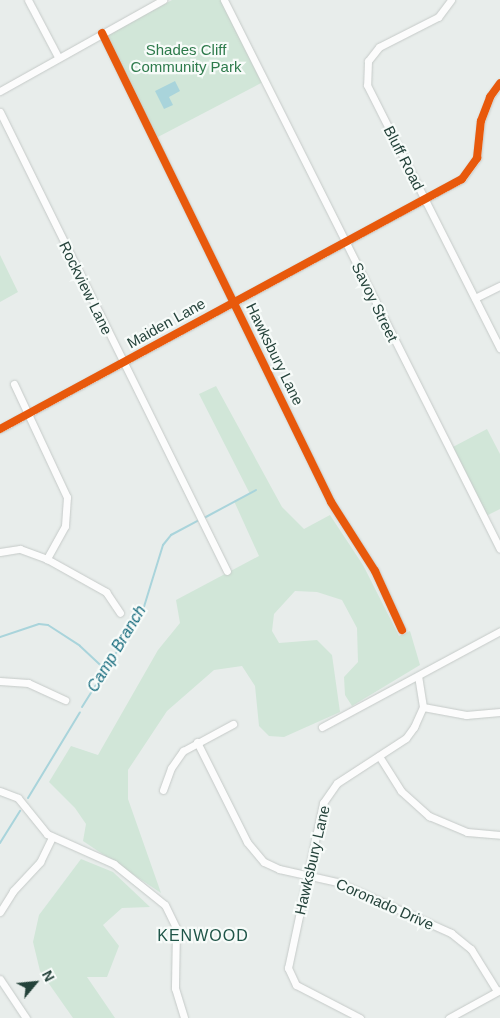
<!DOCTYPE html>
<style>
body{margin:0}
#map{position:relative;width:500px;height:1018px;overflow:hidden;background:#e8edeb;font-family:Helvetica,sans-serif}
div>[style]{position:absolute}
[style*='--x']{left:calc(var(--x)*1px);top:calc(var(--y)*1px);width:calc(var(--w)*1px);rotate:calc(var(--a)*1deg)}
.green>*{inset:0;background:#d1e6d8}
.water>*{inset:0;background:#a9d4db}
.stream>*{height:2px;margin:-1px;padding:0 1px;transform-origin:1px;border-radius:1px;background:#a9d4db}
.roads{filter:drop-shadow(0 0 1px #c5cac8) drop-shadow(0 0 1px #c5cac8)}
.minor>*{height:7px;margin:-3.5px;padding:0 3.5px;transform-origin:3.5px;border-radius:3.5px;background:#fcfcfc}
.cycleway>*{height:8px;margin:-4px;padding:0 4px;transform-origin:4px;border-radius:4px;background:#e8590c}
span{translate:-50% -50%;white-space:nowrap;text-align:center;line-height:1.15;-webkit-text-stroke:4.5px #f7fbf9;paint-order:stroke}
.park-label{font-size:15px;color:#2d7a4b}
.street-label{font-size:15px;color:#24423a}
.water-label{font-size:16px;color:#1c6f80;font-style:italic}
.neighbourhood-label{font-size:16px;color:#1f5548;letter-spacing:1px}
.north{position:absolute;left:10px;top:958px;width:50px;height:50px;-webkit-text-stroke:4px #f7fbf9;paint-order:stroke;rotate:62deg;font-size:14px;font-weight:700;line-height:20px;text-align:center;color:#24423a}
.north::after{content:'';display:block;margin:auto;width:18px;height:22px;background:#24423a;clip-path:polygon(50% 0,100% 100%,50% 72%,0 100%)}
</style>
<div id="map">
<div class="green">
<div style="clip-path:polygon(172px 0,221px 0,263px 82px,156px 138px,106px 36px)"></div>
<div style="clip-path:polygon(0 255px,18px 292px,0 302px)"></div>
<div style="clip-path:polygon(216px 386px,282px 507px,304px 529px,330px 515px,363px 565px,399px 636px,410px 631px,420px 665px,352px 706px,345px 695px,344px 677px,358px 662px,357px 628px,342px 600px,317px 592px,295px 591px,274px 614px,272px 631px,279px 643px,317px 640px,332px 655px,340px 712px,284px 737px,269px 736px,259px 726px,255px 686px,242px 666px,214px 670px,167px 711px,128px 770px,128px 799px,161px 893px,83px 841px,86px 824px,75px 808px,49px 782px,71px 746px,98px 755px,158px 650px,180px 623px,176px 600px,259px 556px,234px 501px,250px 494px,199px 394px)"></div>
<div style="clip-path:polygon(487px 429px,500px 454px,500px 509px,486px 516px,451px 448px)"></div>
<div style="clip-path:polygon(81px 859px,113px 872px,150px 907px,122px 908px,103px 925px,119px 946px,107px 977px,87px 977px,115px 1018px,73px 1018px,40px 971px,33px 942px,39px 915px)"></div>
</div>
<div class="water">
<div style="clip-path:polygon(175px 81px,180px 91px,169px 97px,173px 105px,164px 109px,155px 91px)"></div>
</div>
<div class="stream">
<div style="--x:204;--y:518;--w:59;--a:-28.3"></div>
<div style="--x:0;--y:637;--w:41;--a:-18.4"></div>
<div style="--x:39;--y:624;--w:9;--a:6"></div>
<div style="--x:48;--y:625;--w:38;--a:33"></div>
<div style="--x:80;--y:646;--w:34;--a:43"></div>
<div style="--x:82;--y:707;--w:115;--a:-57.8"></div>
<div style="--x:143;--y:610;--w:68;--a:-72.9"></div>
<div style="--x:163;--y:545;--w:13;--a:-51"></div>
<div style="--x:171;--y:535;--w:30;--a:-28"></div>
<div style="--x:28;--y:798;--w:100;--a:-58.8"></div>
<div style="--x:0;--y:843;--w:38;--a:-58"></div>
</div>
<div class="roads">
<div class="minor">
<div style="--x:28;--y:0;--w:64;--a:62.2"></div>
<div style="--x:224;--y:0;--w:614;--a:63.31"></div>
<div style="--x:451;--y:0;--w:21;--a:127"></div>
<div style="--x:438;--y:17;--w:66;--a:153"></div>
<div style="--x:379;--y:47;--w:18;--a:128"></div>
<div style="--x:368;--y:61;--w:24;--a:92"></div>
<div style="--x:367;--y:85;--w:295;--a:63.2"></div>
<div style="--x:102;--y:33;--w:522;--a:63.97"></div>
<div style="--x:331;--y:502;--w:82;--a:57.5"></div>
<div style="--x:375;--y:571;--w:65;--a:65.4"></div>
<div style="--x:0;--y:91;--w:187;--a:-29.2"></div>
<div style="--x:0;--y:112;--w:512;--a:63.69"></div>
<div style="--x:475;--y:298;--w:28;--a:-26"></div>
<div style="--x:14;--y:384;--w:125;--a:64.9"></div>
<div style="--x:67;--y:497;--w:29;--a:94"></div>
<div style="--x:65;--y:526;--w:38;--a:119"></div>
<div style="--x:0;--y:429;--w:525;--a:-28.42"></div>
<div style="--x:462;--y:179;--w:26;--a:-54"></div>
<div style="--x:477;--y:158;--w:37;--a:-84"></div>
<div style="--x:481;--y:121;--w:26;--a:-69"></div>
<div style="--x:490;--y:97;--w:17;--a:-54"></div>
<div style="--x:0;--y:552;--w:20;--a:-9"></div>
<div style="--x:20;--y:549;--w:29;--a:20"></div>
<div style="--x:47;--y:559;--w:68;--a:29.2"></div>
<div style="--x:106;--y:592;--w:25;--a:56"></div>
<div style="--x:0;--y:681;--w:28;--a:4"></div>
<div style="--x:28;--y:683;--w:41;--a:24.7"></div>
<div style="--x:423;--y:707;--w:44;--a:10.5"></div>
<div style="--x:466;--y:715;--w:34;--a:-5"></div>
<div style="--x:322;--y:727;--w:202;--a:-28.3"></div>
<div style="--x:197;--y:742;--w:112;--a:63.4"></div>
<div style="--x:247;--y:842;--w:26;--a:50"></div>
<div style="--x:264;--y:862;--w:17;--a:25"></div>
<div style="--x:279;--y:869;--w:59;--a:12.6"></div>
<div style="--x:337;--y:882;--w:125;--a:24.1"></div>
<div style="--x:451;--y:933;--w:26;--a:39"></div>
<div style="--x:471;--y:949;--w:49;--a:58.2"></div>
<div style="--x:379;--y:756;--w:41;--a:57.8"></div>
<div style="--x:401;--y:791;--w:38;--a:42"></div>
<div style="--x:429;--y:816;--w:41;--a:22.8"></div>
<div style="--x:467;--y:832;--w:33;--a:5"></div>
<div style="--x:163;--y:790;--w:23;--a:-70"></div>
<div style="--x:171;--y:768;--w:21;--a:-55"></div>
<div style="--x:183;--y:751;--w:57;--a:-28.4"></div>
<div style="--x:0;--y:791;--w:19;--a:21"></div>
<div style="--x:18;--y:798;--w:46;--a:51.1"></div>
<div style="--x:47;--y:834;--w:73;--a:24.1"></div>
<div style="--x:114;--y:864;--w:65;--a:38.8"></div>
<div style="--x:165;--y:905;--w:25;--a:64"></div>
<div style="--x:176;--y:928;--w:60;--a:91"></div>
<div style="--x:175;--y:988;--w:31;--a:73"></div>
<div style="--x:0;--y:912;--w:25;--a:-58"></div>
<div style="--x:13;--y:891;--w:40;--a:-47"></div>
<div style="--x:40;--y:862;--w:28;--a:-64"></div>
<div style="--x:0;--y:979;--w:47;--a:56.3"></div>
<div style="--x:360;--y:1018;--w:72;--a:-152.7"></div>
<div style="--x:296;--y:985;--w:19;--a:-115"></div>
<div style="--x:288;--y:968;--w:169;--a:-78"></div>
<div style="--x:323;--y:803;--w:24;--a:-55"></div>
<div style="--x:337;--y:783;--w:82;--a:-33.1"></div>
<div style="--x:406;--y:738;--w:14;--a:-54"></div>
<div style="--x:414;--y:727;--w:22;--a:-66"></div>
<div style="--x:423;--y:707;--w:31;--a:-99"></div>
<div style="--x:449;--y:1018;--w:58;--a:-28.8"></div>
</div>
</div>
<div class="cycleway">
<div style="--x:102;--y:33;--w:522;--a:63.97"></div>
<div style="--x:331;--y:502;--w:82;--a:57.5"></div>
<div style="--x:375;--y:571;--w:65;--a:65.4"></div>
<div style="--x:0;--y:429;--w:525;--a:-28.42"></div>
<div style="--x:462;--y:179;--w:26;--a:-54"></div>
<div style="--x:477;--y:158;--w:37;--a:-84"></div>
<div style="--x:481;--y:121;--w:26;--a:-69"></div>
<div style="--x:490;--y:97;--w:17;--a:-54"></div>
</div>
<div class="park-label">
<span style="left:186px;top:58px">Shades Cliff<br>Community Park</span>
</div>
<div class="street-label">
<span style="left:404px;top:158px;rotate:63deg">Bluff Road</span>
<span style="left:86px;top:288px;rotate:64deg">Rockview Lane</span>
<span style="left:375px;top:302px;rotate:64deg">Savoy Street</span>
<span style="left:166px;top:323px;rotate:-29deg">Maiden Lane</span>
<span style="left:275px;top:354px;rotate:64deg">Hawksbury Lane</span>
<span style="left:312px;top:860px;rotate:-77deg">Hawksbury Lane</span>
<span style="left:385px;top:904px;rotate:24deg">Coronado Drive</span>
</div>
<div class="water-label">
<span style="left:117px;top:649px;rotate:-59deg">Camp Branch</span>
</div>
<div class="neighbourhood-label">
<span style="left:203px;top:936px">KENWOOD</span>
</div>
<div class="north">N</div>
</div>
